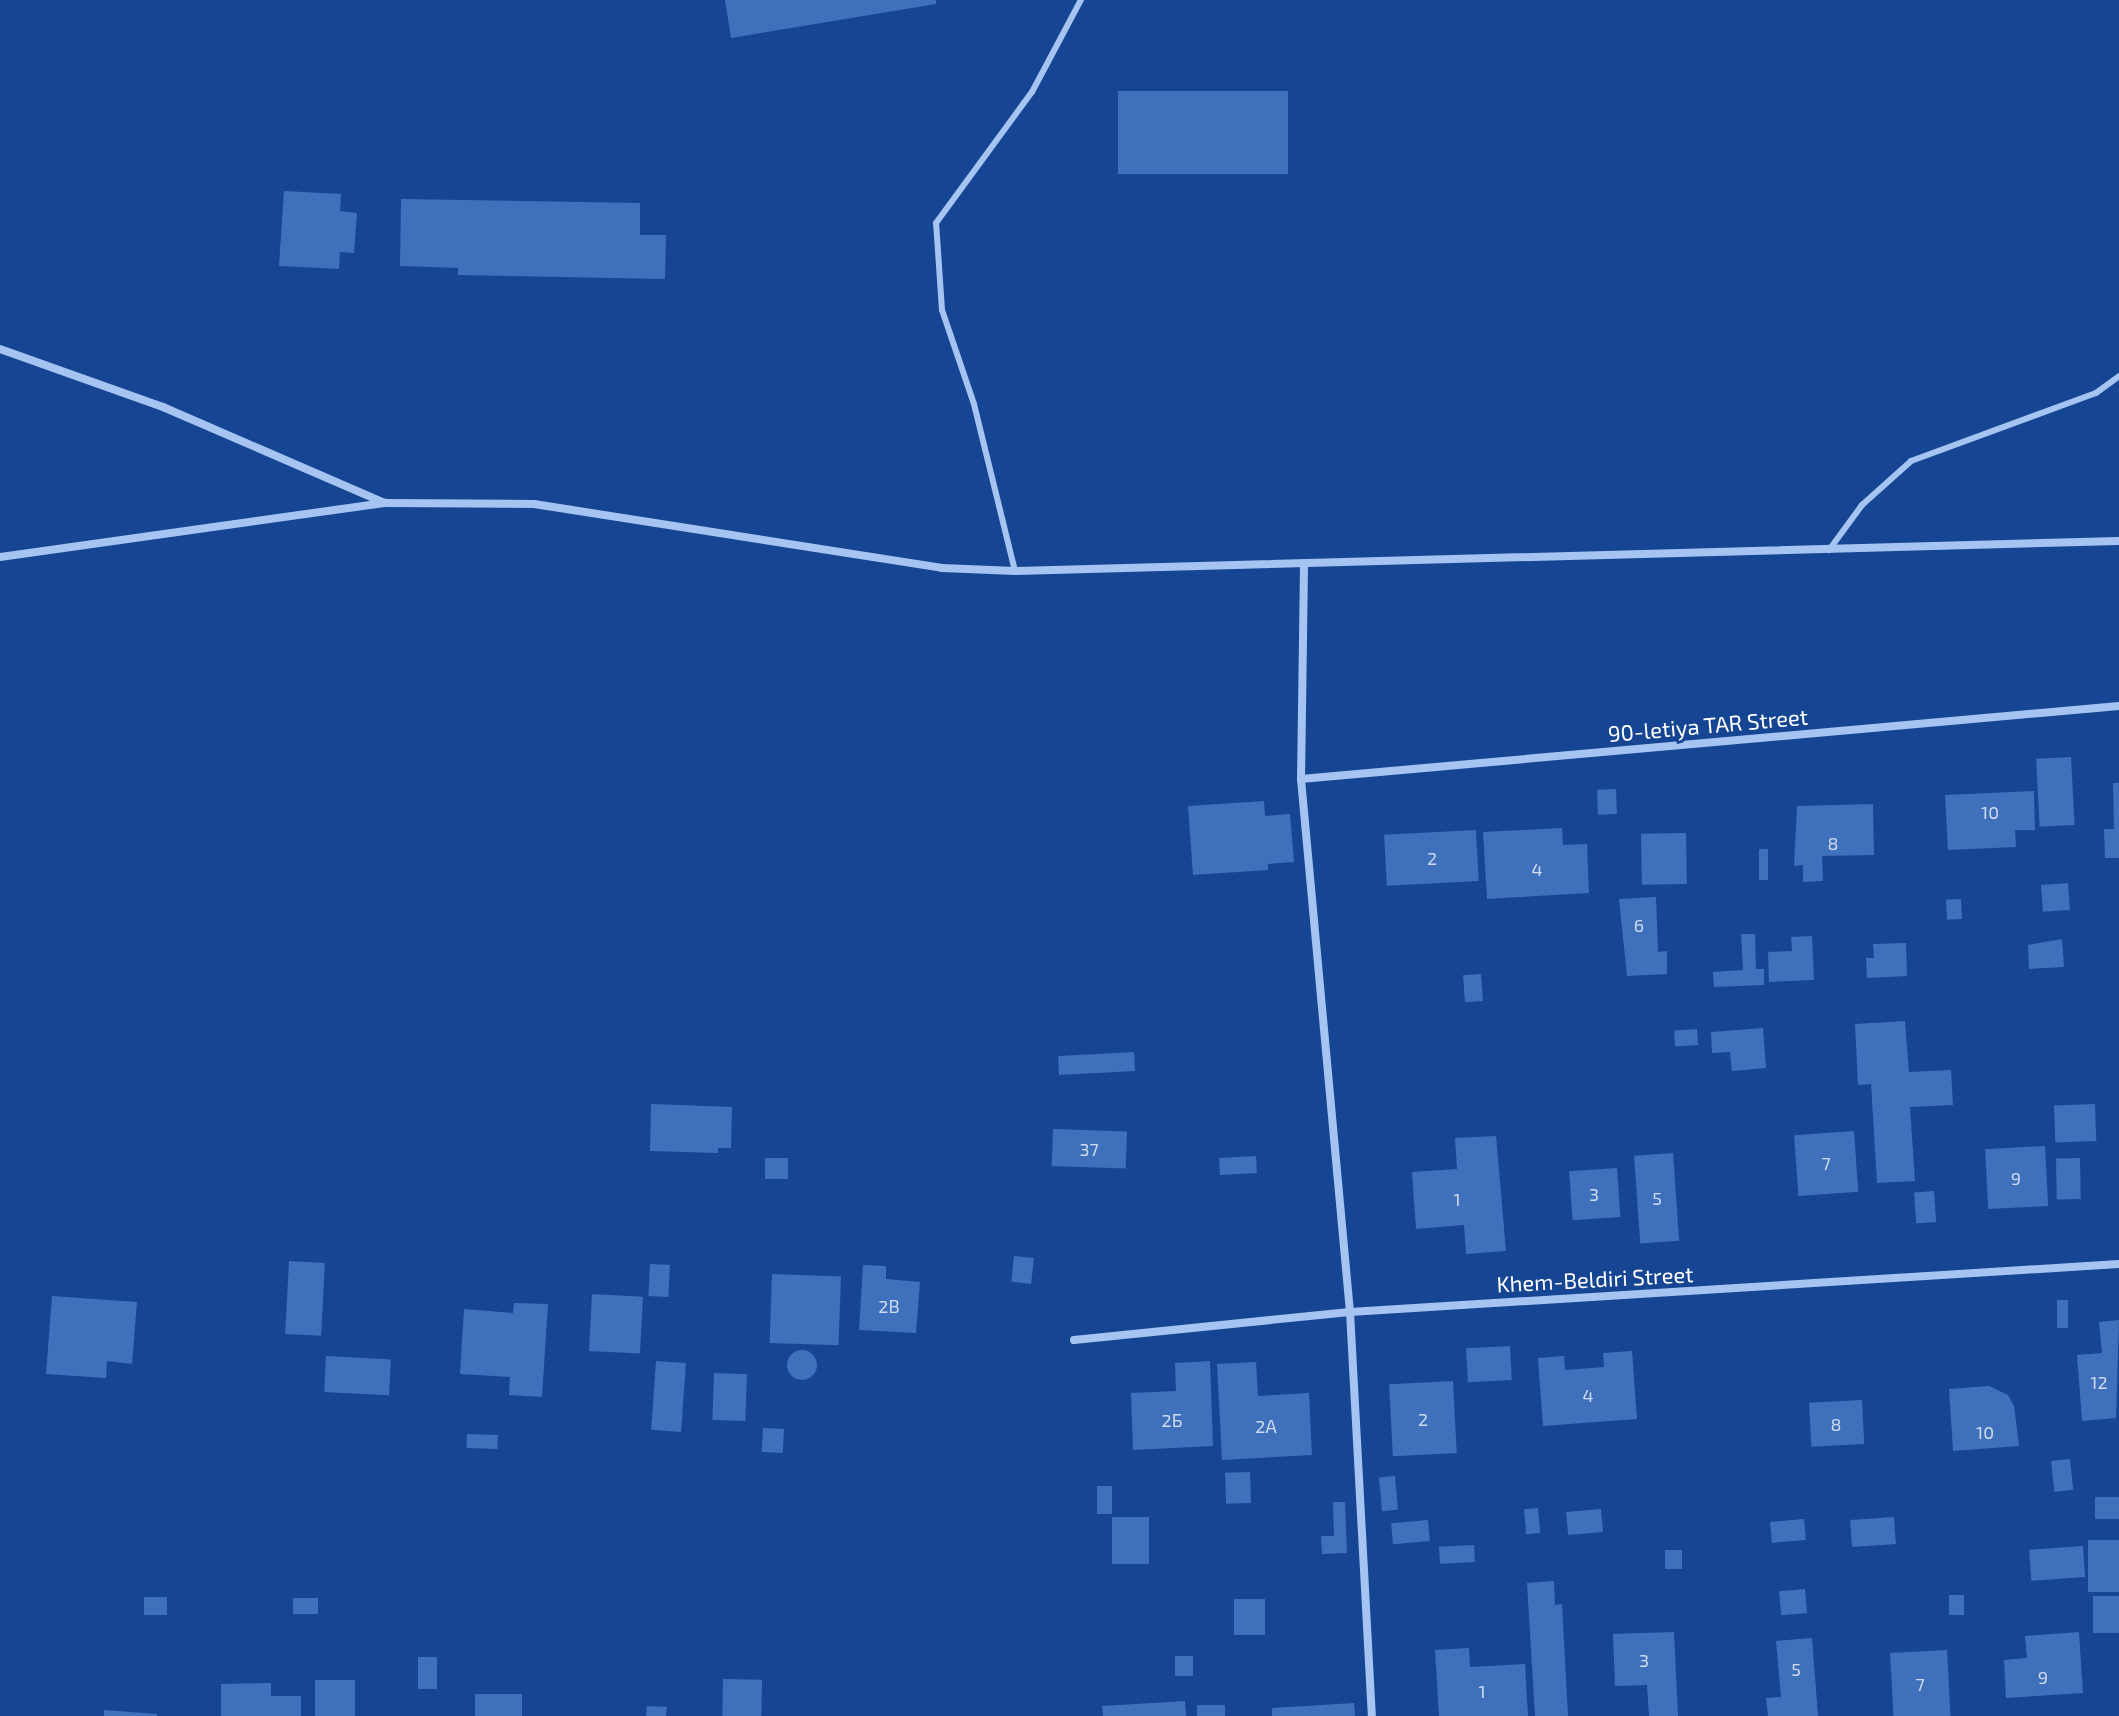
<!DOCTYPE html>
<meta charset="utf-8">
<style>
body{margin:0}
#map{position:relative;width:2119px;height:1716px;overflow:hidden;background:#164693;font-family:"Exo 2",sans-serif}
div>[style]{position:absolute}
[style*='--x']{left:calc(var(--x)*1px);top:calc(var(--y)*1px);width:calc(var(--w)*1px);rotate:calc(var(--a)*1deg)}
.building>*{inset:0;background:#3f70bb;transform-origin:0 0}
.round{border-radius:50%}
.lane>*{height:6px;margin:-3px;padding:0 3px;transform-origin:3px;border-radius:3px;background:#a6c4f1}
.street>*{height:8px;margin:-4px;padding:0 4px;transform-origin:4px;border-radius:4px;background:#a6c4f1}
span{translate:-50% -50%;white-space:nowrap;text-align:center;line-height:1.15;-webkit-text-stroke:6px #164693;paint-order:stroke}
.number-label{font-size:18px;color:#cfdbee}
.number-label span{-webkit-text-stroke-width:0}
.street-label{font-size:22px;color:#fff}
</style>
<div id="map">
<div class="building">
<div style="clip-path:polygon(725px 0,936px 0,936px 4px,731px 38px)"></div>
<div style="left:1118px;top:91px;width:170px;height:83px"></div>
<div style="clip-path:polygon(284px 191px,341px 194px,340px 211px,357px 213px,354px 253px,340px 252px,339px 269px,279px 266px)"></div>
<div style="clip-path:polygon(401px 199px,640px 203px,640px 235px,666px 235px,665px 279px,458px 275px,458px 268px,400px 266px)"></div>
<div style="left:2071px;top:757px;width:68px;height:35px;rotate:87deg"></div>
<div style="clip-path:polygon(2113px 783px,2119px 783px,2119px 858px,2105px 858px,2104px 829px,2114px 829px)"></div>
<div style="left:1616px;top:789px;width:25px;height:19px;rotate:88deg"></div>
<div style="clip-path:polygon(2034px 791px,2035px 830px,2015px 830px,2016px 847px,1948px 850px,1945px 795px)"></div>
<div style="clip-path:polygon(1264px 801px,1265px 816px,1290px 814px,1294px 862px,1268px 864px,1268px 870px,1193px 875px,1188px 806px)"></div>
<div style="clip-path:polygon(1873px 804px,1874px 855px,1822px 856px,1823px 881px,1803px 882px,1803px 865px,1794px 866px,1797px 806px)"></div>
<div style="clip-path:polygon(1562px 828px,1563px 845px,1587px 844px,1589px 893px,1487px 899px,1483px 832px)"></div>
<div style="left:1476px;top:830px;width:51px;height:92px;rotate:87deg"></div>
<div style="left:1686px;top:833px;width:51px;height:45px;rotate:89deg"></div>
<div style="left:1759px;top:849px;width:9px;height:31px"></div>
<div style="left:2068px;top:883px;width:27px;height:27px;rotate:86deg"></div>
<div style="clip-path:polygon(1656px 897px,1658px 952px,1667px 951px,1667px 974px,1627px 976px,1619px 899px)"></div>
<div style="left:1961px;top:899px;width:20px;height:15px;rotate:87deg"></div>
<div style="clip-path:polygon(1741px 934px,1755px 934px,1756px 969px,1764px 969px,1764px 985px,1714px 987px,1713px 972px,1743px 970px)"></div>
<div style="clip-path:polygon(1812px 936px,1814px 980px,1769px 982px,1768px 952px,1792px 951px,1791px 937px)"></div>
<div style="clip-path:polygon(2062px 939px,2064px 967px,2029px 969px,2028px 945px)"></div>
<div style="clip-path:polygon(1906px 943px,1907px 976px,1867px 978px,1866px 958px,1874px 958px,1873px 944px)"></div>
<div style="left:1481px;top:974px;width:27px;height:18px;rotate:86deg"></div>
<div style="clip-path:polygon(1905px 1021px,1909px 1072px,1951px 1070px,1953px 1105px,1910px 1107px,1915px 1181px,1877px 1183px,1871px 1084px,1858px 1085px,1855px 1024px)"></div>
<div style="clip-path:polygon(1763px 1028px,1766px 1068px,1732px 1071px,1730px 1052px,1712px 1053px,1711px 1032px)"></div>
<div style="left:1697px;top:1029px;width:16px;height:23px;rotate:86deg"></div>
<div style="left:1134px;top:1052px;width:19px;height:76px;rotate:87deg"></div>
<div style="clip-path:polygon(651px 1104px,732px 1107px,731px 1148px,718px 1148px,718px 1153px,650px 1151px)"></div>
<div style="left:2095px;top:1104px;width:37px;height:41px;rotate:88deg"></div>
<div style="left:1053px;top:1129px;width:74px;height:37px;rotate:2deg"></div>
<div style="left:1854px;top:1131px;width:61px;height:60px;rotate:86deg"></div>
<div style="clip-path:polygon(1496px 1136px,1506px 1251px,1466px 1254px,1464px 1225px,1416px 1229px,1412px 1172px,1457px 1169px,1455px 1138px)"></div>
<div style="left:2045px;top:1146px;width:60px;height:60px;rotate:87deg"></div>
<div style="left:1673px;top:1153px;width:88px;height:39px;rotate:86deg"></div>
<div style="left:1256px;top:1156px;width:17px;height:37px;rotate:87deg"></div>
<div style="left:765px;top:1158px;width:23px;height:21px"></div>
<div style="left:2080px;top:1158px;width:41px;height:24px;rotate:89deg"></div>
<div style="left:1617px;top:1168px;width:49px;height:48px;rotate:86deg"></div>
<div style="left:1934px;top:1191px;width:31px;height:20px;rotate:86deg"></div>
<div style="left:1014px;top:1256px;width:20px;height:26px;rotate:6deg"></div>
<div style="left:289px;top:1261px;width:36px;height:73px;rotate:3deg"></div>
<div style="left:650px;top:1264px;width:20px;height:32px;rotate:3deg"></div>
<div style="clip-path:polygon(863px 1265px,886px 1266px,886px 1279px,920px 1282px,916px 1333px,859px 1330px)"></div>
<div style="left:772px;top:1274px;width:69px;height:69px;rotate:2deg"></div>
<div style="left:592px;top:1294px;width:51px;height:57px;rotate:3deg"></div>
<div style="clip-path:polygon(52px 1296px,137px 1302px,132px 1364px,107px 1361px,106px 1378px,46px 1374px)"></div>
<div style="left:2057px;top:1300px;width:11px;height:28px"></div>
<div style="clip-path:polygon(514px 1303px,548px 1304px,542px 1397px,509px 1395px,510px 1377px,460px 1374px,464px 1309px,513px 1313px)"></div>
<div style="clip-path:polygon(2119px 1320px,2116px 1418px,2082px 1421px,2077px 1355px,2102px 1353px,2099px 1322px)"></div>
<div style="left:1510px;top:1346px;width:34px;height:44px;rotate:87deg"></div>
<div class="round" style="left:787px;top:1350px;width:30px;height:30px"></div>
<div style="clip-path:polygon(1632px 1351px,1637px 1419px,1543px 1426px,1538px 1358px,1564px 1356px,1565px 1370px,1604px 1367px,1603px 1353px)"></div>
<div style="left:326px;top:1356px;width:65px;height:36px;rotate:3deg"></div>
<div style="left:656px;top:1361px;width:30px;height:69px;rotate:4deg"></div>
<div style="clip-path:polygon(1210px 1361px,1213px 1446px,1133px 1450px,1131px 1393px,1176px 1391px,1175px 1363px)"></div>
<div style="clip-path:polygon(1256px 1362px,1258px 1396px,1309px 1393px,1312px 1455px,1222px 1460px,1217px 1364px)"></div>
<div style="left:714px;top:1373px;width:33px;height:47px;rotate:2deg"></div>
<div style="left:1453px;top:1381px;width:72px;height:64px;rotate:87deg"></div>
<div style="clip-path:polygon(1989px 1386px,2008px 1395px,2014px 1406px,2019px 1446px,1953px 1451px,1949px 1389px)"></div>
<div style="left:1862px;top:1400px;width:44px;height:53px;rotate:87deg"></div>
<div style="left:763px;top:1428px;width:21px;height:24px;rotate:3deg"></div>
<div style="left:467px;top:1434px;width:31px;height:14px;rotate:2deg"></div>
<div style="left:2070px;top:1459px;width:31px;height:19px;rotate:84deg"></div>
<div style="left:1250px;top:1472px;width:31px;height:25px;rotate:88deg"></div>
<div style="left:1395px;top:1476px;width:34px;height:16px;rotate:85deg"></div>
<div style="left:1097px;top:1486px;width:15px;height:28px"></div>
<div style="left:2119px;top:1497px;width:22px;height:24px;rotate:90deg"></div>
<div style="clip-path:polygon(1333px 1502px,1345px 1502px,1347px 1553px,1322px 1554px,1321px 1536px,1334px 1536px)"></div>
<div style="left:1538px;top:1508px;width:25px;height:14px;rotate:85deg"></div>
<div style="left:1601px;top:1509px;width:23px;height:35px;rotate:85deg"></div>
<div style="left:1112px;top:1517px;width:37px;height:47px"></div>
<div style="left:1894px;top:1517px;width:27px;height:44px;rotate:86deg"></div>
<div style="left:1804px;top:1519px;width:21px;height:34px;rotate:85deg"></div>
<div style="left:1428px;top:1520px;width:21px;height:37px;rotate:85deg"></div>
<div style="left:2119px;top:1540px;width:52px;height:31px;rotate:90deg"></div>
<div style="left:1474px;top:1545px;width:17px;height:35px;rotate:87deg"></div>
<div style="left:2083px;top:1546px;width:31px;height:54px;rotate:86deg"></div>
<div style="left:1665px;top:1550px;width:17px;height:19px"></div>
<div style="clip-path:polygon(1554px 1581px,1555px 1605px,1562px 1604px,1568px 1716px,1535px 1716px,1527px 1583px)"></div>
<div style="left:1805px;top:1589px;width:24px;height:26px;rotate:85deg"></div>
<div style="left:1949px;top:1595px;width:15px;height:20px"></div>
<div style="left:2119px;top:1596px;width:37px;height:26px;rotate:90deg"></div>
<div style="left:144px;top:1597px;width:23px;height:18px"></div>
<div style="left:293px;top:1598px;width:25px;height:16px"></div>
<div style="left:1234px;top:1599px;width:31px;height:36px"></div>
<div style="clip-path:polygon(1674px 1632px,1678px 1716px,1649px 1716px,1647px 1685px,1615px 1686px,1613px 1634px)"></div>
<div style="clip-path:polygon(2079px 1632px,2083px 1693px,2006px 1698px,2004px 1660px,2027px 1658px,2025px 1636px)"></div>
<div style="clip-path:polygon(1812px 1638px,1818px 1716px,1768px 1716px,1766px 1698px,1781px 1697px,1776px 1641px)"></div>
<div style="clip-path:polygon(1469px 1648px,1470px 1667px,1525px 1664px,1528px 1716px,1439px 1716px,1435px 1650px)"></div>
<div style="left:1947px;top:1650px;width:66px;height:57px;rotate:87deg"></div>
<div style="left:1175px;top:1656px;width:18px;height:20px"></div>
<div style="left:418px;top:1657px;width:19px;height:32px"></div>
<div style="left:723px;top:1679px;width:39px;height:37px;rotate:1deg"></div>
<div style="left:315px;top:1680px;width:40px;height:36px"></div>
<div style="clip-path:polygon(271px 1683px,271px 1696px,301px 1696px,301px 1716px,221px 1716px,221px 1684px)"></div>
<div style="left:475px;top:1694px;width:47px;height:22px"></div>
<div style="clip-path:polygon(1185px 1701px,1186px 1716px,1103px 1716px,1102px 1706px)"></div>
<div style="clip-path:polygon(1354px 1703px,1355px 1716px,1272px 1716px,1272px 1708px)"></div>
<div style="left:1197px;top:1705px;width:28px;height:11px"></div>
<div style="clip-path:polygon(647px 1706px,667px 1707px,666px 1716px,646px 1716px)"></div>
<div style="clip-path:polygon(104px 1710px,157px 1714px,157px 1716px,104px 1716px)"></div>
</div>
<div class="lane">
<div style="--x:1829;--y:550;--w:56;--a:-53.7"></div>
<div style="--x:1862;--y:505;--w:66;--a:-41.9"></div>
<div style="--x:1911;--y:461;--w:197;--a:-20.2"></div>
<div style="--x:2096;--y:393;--w:29;--a:-36"></div>
<div style="--x:1015;--y:571;--w:172;--a:-103.8"></div>
<div style="--x:974;--y:404;--w:99;--a:-108.8"></div>
<div style="--x:942;--y:310;--w:87;--a:-93.9"></div>
<div style="--x:936;--y:223;--w:162;--a:-53.8"></div>
<div style="--x:1032;--y:92;--w:104;--a:-62"></div>
</div>
<div class="street">
<div style="--x:0;--y:349;--w:173;--a:19.6"></div>
<div style="--x:163;--y:407;--w:242;--a:23.4"></div>
<div style="--x:0;--y:557;--w:390;--a:-8"></div>
<div style="--x:386;--y:503;--w:148;--a:0.4"></div>
<div style="--x:534;--y:504;--w:413;--a:8.9"></div>
<div style="--x:942;--y:568;--w:73;--a:2.4"></div>
<div style="--x:1015;--y:571;--w:1104;--a:-1.56"></div>
<div style="--x:1304;--y:566;--w:213;--a:90.8"></div>
<div style="--x:1301;--y:779;--w:535;--a:84.75"></div>
<div style="--x:1350;--y:1312;--w:405;--a:86.9"></div>
<div style="--x:1301;--y:779;--w:821;--a:-5.1"></div>
<div style="--x:1074;--y:1340;--w:277;--a:-5.8"></div>
<div style="--x:1350;--y:1312;--w:770;--a:-3.57"></div>
</div>
<div class="number-label">
<span style="left:1990px;top:812px">10</span>
<span style="left:1833px;top:843px">8</span>
<span style="left:1432px;top:858px">2</span>
<span style="left:1537px;top:869px">4</span>
<span style="left:1639px;top:925px">6</span>
<span style="left:1089px;top:1149px">37</span>
<span style="left:1826px;top:1163px">7</span>
<span style="left:2016px;top:1178px">9</span>
<span style="left:1594px;top:1194px">3</span>
<span style="left:1657px;top:1198px">5</span>
<span style="left:1457px;top:1199px">1</span>
<span style="left:889px;top:1306px">2В</span>
<span style="left:2099px;top:1382px">12</span>
<span style="left:1588px;top:1395px">4</span>
<span style="left:1423px;top:1419px">2</span>
<span style="left:1172px;top:1420px">2Б</span>
<span style="left:1836px;top:1424px">8</span>
<span style="left:1266px;top:1426px">2А</span>
<span style="left:1985px;top:1432px">10</span>
<span style="left:1644px;top:1660px">3</span>
<span style="left:1796px;top:1669px">5</span>
<span style="left:2043px;top:1677px">9</span>
<span style="left:1920px;top:1684px">7</span>
<span style="left:1482px;top:1691px">1</span>
</div>
<div class="street-label">
<span style="left:1708px;top:725px;rotate:-5deg">90-letiya TAR Street</span>
<span style="left:1595px;top:1279px;rotate:-3deg">Khem-Beldiri Street</span>
</div>
</div>
